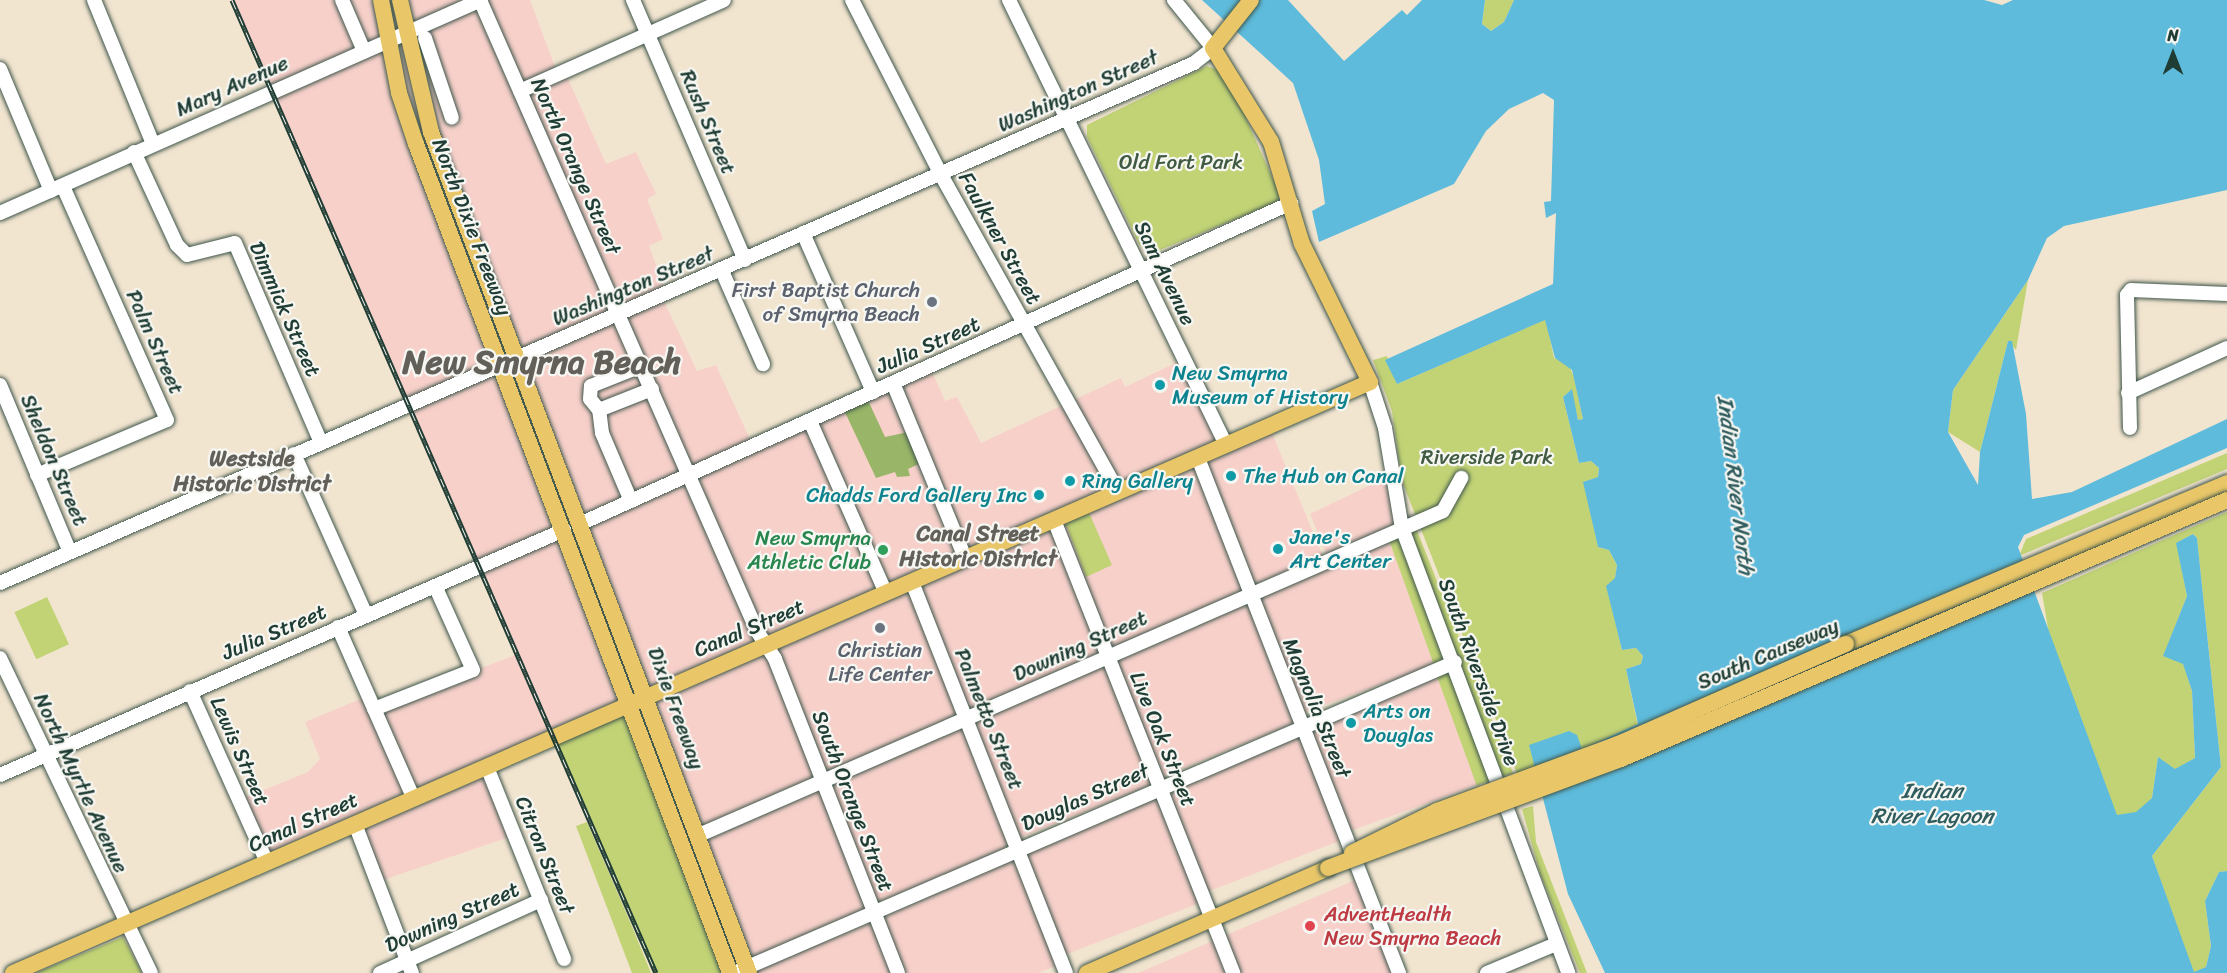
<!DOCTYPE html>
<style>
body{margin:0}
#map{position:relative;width:2227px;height:973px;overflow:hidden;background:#f2e5d0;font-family:Sriracha,sans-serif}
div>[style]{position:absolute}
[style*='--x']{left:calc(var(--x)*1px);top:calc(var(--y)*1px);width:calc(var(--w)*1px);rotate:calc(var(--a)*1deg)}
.built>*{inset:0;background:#f7d0ca;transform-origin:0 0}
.green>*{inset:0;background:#c2d376;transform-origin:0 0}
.forest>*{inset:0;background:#99b567}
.water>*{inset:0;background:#5ebbdc}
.roads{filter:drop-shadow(0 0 2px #3f564b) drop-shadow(0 0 2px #3f564b)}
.minor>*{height:14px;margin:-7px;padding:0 7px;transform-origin:7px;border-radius:7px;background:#fff}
.major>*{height:16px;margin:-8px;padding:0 8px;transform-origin:8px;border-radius:8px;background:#e9c769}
.rail>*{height:5px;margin-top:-2.5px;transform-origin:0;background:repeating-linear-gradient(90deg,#f6f6f2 0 9px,#1f3d34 0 18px);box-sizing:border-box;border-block:2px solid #1f3d34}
.bridges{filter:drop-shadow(0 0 2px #3f564b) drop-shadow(0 0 2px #3f564b)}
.major-bridge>*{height:16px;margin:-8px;padding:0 8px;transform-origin:8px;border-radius:8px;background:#e9c769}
.dots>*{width:16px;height:16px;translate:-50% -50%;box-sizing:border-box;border:3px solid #f6f6f2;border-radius:50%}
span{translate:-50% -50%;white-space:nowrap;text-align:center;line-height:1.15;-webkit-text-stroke:4.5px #f6f6f2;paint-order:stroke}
.street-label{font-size:21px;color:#1f3d34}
.park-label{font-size:21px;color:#405b41}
.worship-label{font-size:21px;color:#5b616d}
.right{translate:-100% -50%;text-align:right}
.culture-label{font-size:21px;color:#0d838f}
.left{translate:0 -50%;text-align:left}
.leisure-label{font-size:21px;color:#27864d}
.health-label{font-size:21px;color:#be3a42}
.neighbourhood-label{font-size:22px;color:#626059;font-weight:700}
.water-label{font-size:22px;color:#2f5c5e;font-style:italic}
.town-label{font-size:33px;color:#626059;font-weight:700}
.north{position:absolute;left:2143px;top:24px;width:60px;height:60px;-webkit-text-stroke:4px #f6f6f2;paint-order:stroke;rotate:0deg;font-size:16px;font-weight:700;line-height:24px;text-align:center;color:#1f3d34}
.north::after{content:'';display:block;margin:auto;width:21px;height:27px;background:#1f3d34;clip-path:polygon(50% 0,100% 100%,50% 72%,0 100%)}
</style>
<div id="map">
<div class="built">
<div style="clip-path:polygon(232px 0,530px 0,558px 75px,565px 72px,606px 164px,636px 152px,656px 194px,647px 199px,663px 239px,649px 246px,667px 294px,662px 297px,697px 371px,716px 365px,753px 446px,930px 367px,945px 401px,957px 397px,981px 443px,1121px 378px,1125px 387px,1184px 359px,1226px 444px,1269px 426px,1325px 561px,699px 835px,648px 697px,488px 767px,515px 835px,377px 882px,354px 824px,267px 862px,239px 800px,308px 772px,320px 759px,305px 722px,368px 696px,374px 709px,518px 654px)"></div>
<div style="clip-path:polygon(1385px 478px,1397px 525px,1327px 555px,1310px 514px)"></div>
<div style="left:1389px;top:540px;width:133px;height:145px;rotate:70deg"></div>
<div style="left:1247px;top:600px;width:132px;height:146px;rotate:68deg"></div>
<div style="left:1106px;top:664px;width:129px;height:146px;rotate:68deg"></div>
<div style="left:1437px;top:675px;width:117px;height:140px;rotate:70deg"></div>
<div style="left:963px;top:726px;width:131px;height:145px;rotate:68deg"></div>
<div style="left:1300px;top:733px;width:115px;height:145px;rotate:69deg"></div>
<div style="left:822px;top:789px;width:132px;height:127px;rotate:69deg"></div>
<div style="left:1157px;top:793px;width:118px;height:146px;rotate:69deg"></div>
<div style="clip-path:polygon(1016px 857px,1058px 965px,1038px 973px,903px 973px,882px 918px)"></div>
<div style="clip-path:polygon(1355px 880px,1391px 973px,1138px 973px)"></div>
<div style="clip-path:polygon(873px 922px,893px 973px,754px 973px,754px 971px)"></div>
</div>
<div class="green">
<div style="clip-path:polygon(1485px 0,1514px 0,1504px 22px,1491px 31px,1482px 24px)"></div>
<div style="clip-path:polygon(1207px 66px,1220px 71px,1237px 98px,1280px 195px,1277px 202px,1150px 254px,1139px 244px,1087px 137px,1087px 125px)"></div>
<div style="clip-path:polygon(2028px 280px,2016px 350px,2008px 341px,1980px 452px,1948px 432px,1953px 390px)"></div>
<div style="clip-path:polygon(1546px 319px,1554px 358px,1568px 363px,1574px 377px,1583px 419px,1578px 420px,1571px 390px,1563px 397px,1579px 463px,1591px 461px,1599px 468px,1598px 477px,1584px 482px,1598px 547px,1609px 550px,1617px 565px,1615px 579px,1607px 586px,1622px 650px,1636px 648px,1643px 656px,1641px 664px,1626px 669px,1642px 745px,1522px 786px,1402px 481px,1392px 411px,1373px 360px,1387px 356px,1397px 384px)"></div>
<div style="clip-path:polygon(2227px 453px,2227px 469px,2019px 556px,2026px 539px)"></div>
<div style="clip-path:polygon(1087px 508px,1112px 565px,1086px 577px,1066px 524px)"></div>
<div style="clip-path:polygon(2227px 512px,2227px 871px,2219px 872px,2205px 901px,2211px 946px,2206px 967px,2193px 973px,2152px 856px,2221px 767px,2197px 538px,2193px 534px,2177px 543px,2187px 596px,2164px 655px,2183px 663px,2192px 691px,2195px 758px,2175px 770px,2158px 757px,2152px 798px,2129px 824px,2106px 807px,2049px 634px,2042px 593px)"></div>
<div style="clip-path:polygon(1416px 528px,1513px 773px,1501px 777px,1408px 531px)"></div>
<div style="clip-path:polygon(1400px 535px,1448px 659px,1434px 665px,1389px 540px)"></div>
<div style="left:47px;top:597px;width:52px;height:36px;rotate:65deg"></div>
<div style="left:1452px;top:668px;width:119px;height:17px;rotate:70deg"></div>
<div style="clip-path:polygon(631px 704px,730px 973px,655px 973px,555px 738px)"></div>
<div style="clip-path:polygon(1533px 806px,1536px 842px,1587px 973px,1580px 973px,1540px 873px,1522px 809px)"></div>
<div style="clip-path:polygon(587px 822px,631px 924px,651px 973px,632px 973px,576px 826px)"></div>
<div style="clip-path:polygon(123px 937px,142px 973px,36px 973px)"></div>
</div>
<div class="forest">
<div style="clip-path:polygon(866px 396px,885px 437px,913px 431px,925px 461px,908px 469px,910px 476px,897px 477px,895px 472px,876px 478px,842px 406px)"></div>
</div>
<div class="water">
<div style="clip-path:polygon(1202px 0,1288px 0,1344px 61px,1402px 10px,1407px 15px,1422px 0,1485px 0,1482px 24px,1491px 31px,1504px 22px,1514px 0,1984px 0,2002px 5px,2013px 0,2227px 0,2227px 190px,2064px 226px,2047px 238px,2028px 280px,1953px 390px,1948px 432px,1978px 485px,1980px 452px,2008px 341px,2012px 341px,2026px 414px,2032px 499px,2072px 492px,2227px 419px,2227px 448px,2024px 535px,2018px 547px,2117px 815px,2136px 812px,2152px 798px,2158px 757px,2175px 769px,2195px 758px,2192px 691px,2183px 664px,2163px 656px,2187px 596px,2176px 543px,2193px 534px,2197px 538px,2221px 767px,2152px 856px,2194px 972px,2206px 967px,2211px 946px,2205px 901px,2219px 872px,2227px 871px,2227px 973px,1605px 973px,1568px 894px,1529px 745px,1569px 731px,1577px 735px,1582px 749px,1638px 724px,1626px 669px,1641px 664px,1643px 656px,1636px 648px,1622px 650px,1606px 586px,1615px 578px,1617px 565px,1609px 550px,1598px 547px,1583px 482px,1598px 477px,1599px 468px,1591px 461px,1579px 463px,1563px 397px,1572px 389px,1578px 420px,1583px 419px,1572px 370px,1555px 358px,1545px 320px,1397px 384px,1385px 360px,1553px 284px,1556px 213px,1546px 218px,1544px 202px,1551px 201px,1554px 100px,1543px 93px,1509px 109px,1486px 131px,1454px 184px,1319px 242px,1312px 211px,1325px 204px,1319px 160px,1293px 83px)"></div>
</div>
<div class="roads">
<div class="minor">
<div style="--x:94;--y:0;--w:156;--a:67.7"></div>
<div style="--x:342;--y:0;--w:56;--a:66.7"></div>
<div style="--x:480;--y:0;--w:689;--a:66.3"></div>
<div style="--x:757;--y:631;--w:33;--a:57"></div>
<div style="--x:775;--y:659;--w:337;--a:68.6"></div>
<div style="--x:633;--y:0;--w:283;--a:66.7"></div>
<div style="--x:852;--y:0;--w:194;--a:63"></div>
<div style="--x:940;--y:173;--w:365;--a:60.8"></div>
<div style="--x:1009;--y:0;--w:494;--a:64"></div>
<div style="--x:425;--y:38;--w:84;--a:71.4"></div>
<div style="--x:0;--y:69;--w:132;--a:67.3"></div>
<div style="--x:520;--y:91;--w:223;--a:-24"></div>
<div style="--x:134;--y:152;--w:102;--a:65.2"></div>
<div style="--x:177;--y:245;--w:14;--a:45"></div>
<div style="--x:187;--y:255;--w:49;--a:-14"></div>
<div style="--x:235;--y:243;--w:218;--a:66.7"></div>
<div style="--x:0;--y:213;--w:526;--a:-23.89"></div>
<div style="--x:803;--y:233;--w:174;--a:66.2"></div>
<div style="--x:722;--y:271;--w:102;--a:66.2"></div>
<div style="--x:1370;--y:382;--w:48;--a:71.9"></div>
<div style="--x:1385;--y:428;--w:101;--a:80.4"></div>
<div style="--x:1402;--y:528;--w:475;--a:69.5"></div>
<div style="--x:893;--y:383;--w:189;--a:67.6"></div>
<div style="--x:0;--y:385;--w:181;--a:67.3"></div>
<div style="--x:2128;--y:393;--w:109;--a:-24.4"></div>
<div style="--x:599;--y:410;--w:14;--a:-129"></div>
<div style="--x:590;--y:399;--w:13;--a:-86"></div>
<div style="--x:591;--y:386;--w:54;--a:-21.8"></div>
<div style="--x:810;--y:421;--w:188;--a:66.2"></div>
<div style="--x:2130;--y:428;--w:133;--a:-91.3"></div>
<div style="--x:2127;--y:295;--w:6;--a:-51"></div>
<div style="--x:2131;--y:290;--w:96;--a:2.4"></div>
<div style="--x:294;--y:454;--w:176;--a:65.9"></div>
<div style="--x:1198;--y:458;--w:553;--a:68.68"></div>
<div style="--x:37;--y:475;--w:141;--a:-22.9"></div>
<div style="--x:167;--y:420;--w:256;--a:-114"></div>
<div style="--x:631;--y:501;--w:74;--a:-113.1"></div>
<div style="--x:602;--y:433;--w:23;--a:-97"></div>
<div style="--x:599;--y:410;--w:57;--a:-21.6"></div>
<div style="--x:1054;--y:520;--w:487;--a:68.4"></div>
<div style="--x:582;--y:523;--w:778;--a:-24.29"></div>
<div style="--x:912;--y:582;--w:420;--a:68.5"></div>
<div style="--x:0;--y:583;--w:1302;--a:-23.53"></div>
<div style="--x:1194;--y:63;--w:24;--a:-38"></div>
<div style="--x:1213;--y:48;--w:62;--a:-129.1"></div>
<div style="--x:338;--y:627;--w:188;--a:66.2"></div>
<div style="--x:0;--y:658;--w:349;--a:64.4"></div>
<div style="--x:190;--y:691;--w:188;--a:65.8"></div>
<div style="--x:374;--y:709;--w:106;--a:-21.5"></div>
<div style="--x:473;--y:670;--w:92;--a:-114.3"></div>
<div style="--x:487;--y:767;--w:207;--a:68.1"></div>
<div style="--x:0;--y:775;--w:615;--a:-23.48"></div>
<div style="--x:355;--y:824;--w:160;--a:69.1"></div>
<div style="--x:699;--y:835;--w:811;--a:-23.53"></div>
<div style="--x:1443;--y:511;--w:38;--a:-61"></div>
<div style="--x:380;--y:973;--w:177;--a:-24.4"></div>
<div style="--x:734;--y:973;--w:785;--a:-23.33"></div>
<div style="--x:1487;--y:973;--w:75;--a:-22.8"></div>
</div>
<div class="major">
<div style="--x:381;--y:0;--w:95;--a:79"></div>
<div style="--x:399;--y:93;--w:54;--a:71.6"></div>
<div style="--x:416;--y:144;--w:886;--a:69.25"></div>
<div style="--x:400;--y:0;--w:136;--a:76.8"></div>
<div style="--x:431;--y:132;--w:899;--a:69.29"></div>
<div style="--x:1846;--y:644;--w:414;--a:-22.9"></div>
<div style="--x:13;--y:973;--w:1480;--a:-23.53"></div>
<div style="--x:1370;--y:382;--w:154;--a:-116.2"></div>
<div style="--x:1302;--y:244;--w:107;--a:-106.9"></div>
<div style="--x:1271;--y:142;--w:110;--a:-121.7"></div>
<div style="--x:1213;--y:48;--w:61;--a:-51.6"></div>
<div style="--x:1087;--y:973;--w:263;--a:-23.5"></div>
</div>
</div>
<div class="rail">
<div style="--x:232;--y:0;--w:1061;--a:66.45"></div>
</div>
<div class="bridges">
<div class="major-bridge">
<div style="--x:1352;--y:853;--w:95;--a:-26.3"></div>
<div style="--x:1437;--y:811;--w:193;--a:-20.3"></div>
<div style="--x:1618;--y:744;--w:249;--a:-23.7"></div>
<div style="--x:1328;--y:868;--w:313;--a:-20.4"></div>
<div style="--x:1621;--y:759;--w:659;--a:-23.14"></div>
</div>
</div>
<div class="dots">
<div style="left:932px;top:302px;background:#6b7280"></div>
<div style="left:1160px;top:385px;background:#0f9aa8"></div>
<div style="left:1231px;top:476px;background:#0f9aa8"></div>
<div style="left:1070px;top:481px;background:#0f9aa8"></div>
<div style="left:1039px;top:495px;background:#0f9aa8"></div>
<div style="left:1278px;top:549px;background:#0f9aa8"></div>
<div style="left:883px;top:550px;background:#2e9e5b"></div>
<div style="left:880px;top:628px;background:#6b7280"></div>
<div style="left:1351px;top:723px;background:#0f9aa8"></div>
<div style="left:1310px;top:926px;background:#e0444e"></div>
</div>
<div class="street-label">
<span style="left:232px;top:86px;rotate:-24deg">Mary Avenue</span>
<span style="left:1078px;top:91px;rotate:-24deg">Washington Street</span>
<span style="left:708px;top:122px;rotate:67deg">Rush Street</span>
<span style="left:576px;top:166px;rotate:66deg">North Orange Street</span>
<span style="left:472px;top:227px;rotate:69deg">North Dixie Freeway</span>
<span style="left:1000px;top:238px;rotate:61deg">Faulkner Street</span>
<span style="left:1165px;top:273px;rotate:64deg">Sam Avenue</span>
<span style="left:633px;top:286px;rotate:-23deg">Washington Street</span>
<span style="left:285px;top:309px;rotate:66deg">Dimmick Street</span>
<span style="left:155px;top:342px;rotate:66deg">Palm Street</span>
<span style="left:928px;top:345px;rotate:-24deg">Julia Street</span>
<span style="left:54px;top:460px;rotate:67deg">Sheldon Street</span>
<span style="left:749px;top:628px;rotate:-23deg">Canal Street</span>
<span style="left:274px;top:632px;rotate:-23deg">Julia Street</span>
<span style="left:1080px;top:646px;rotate:-24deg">Downing Street</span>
<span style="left:1768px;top:654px;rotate:-23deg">South Causeway</span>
<span style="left:1479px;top:672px;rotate:70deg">South Riverside Drive</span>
<span style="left:676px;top:708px;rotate:70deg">Dixie Freeway</span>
<span style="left:1317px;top:708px;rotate:68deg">Magnolia Street</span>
<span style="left:989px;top:719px;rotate:68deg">Palmetto Street</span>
<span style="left:1163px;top:739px;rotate:68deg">Live Oak Street</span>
<span style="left:240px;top:751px;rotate:66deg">Lewis Street</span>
<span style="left:81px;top:783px;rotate:65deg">North Myrtle Avenue</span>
<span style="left:1085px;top:797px;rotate:-24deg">Douglas Street</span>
<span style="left:853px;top:801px;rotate:69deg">South Orange Street</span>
<span style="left:303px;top:822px;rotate:-24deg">Canal Street</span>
<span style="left:545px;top:855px;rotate:68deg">Citron Street</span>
<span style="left:452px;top:917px;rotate:-24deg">Downing Street</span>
</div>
<div class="park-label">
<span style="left:1181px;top:162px">Old Fort Park</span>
<span style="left:1487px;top:457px">Riverside Park</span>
</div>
<div class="worship-label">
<span class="right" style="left:920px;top:302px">First Baptist Church<br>of Smyrna Beach</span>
<span style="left:880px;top:662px">Christian<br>Life Center</span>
</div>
<div class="culture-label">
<span class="left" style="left:1172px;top:385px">New Smyrna<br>Museum of History</span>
<span class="left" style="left:1243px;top:476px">The Hub on Canal</span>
<span class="left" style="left:1082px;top:481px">Ring Gallery</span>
<span class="right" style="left:1027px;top:495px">Chadds Ford Gallery Inc</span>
<span class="left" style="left:1290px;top:549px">Jane's<br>Art Center</span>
<span class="left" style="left:1363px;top:723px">Arts on<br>Douglas</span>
</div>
<div class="leisure-label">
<span class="right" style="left:871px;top:550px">New Smyrna<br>Athletic Club</span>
</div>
<div class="health-label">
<span class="left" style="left:1324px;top:926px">AdventHealth<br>New Smyrna Beach</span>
</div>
<div class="neighbourhood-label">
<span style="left:252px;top:471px">Westside<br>Historic District</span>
<span style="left:978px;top:546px">Canal Street<br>Historic District</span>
</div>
<div class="water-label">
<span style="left:1736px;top:485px;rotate:83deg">Indian River North</span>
<span style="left:1932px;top:803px">Indian<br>River Lagoon</span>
</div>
<div class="town-label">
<span style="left:542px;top:363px">New Smyrna Beach</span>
</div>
<div class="north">N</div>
</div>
